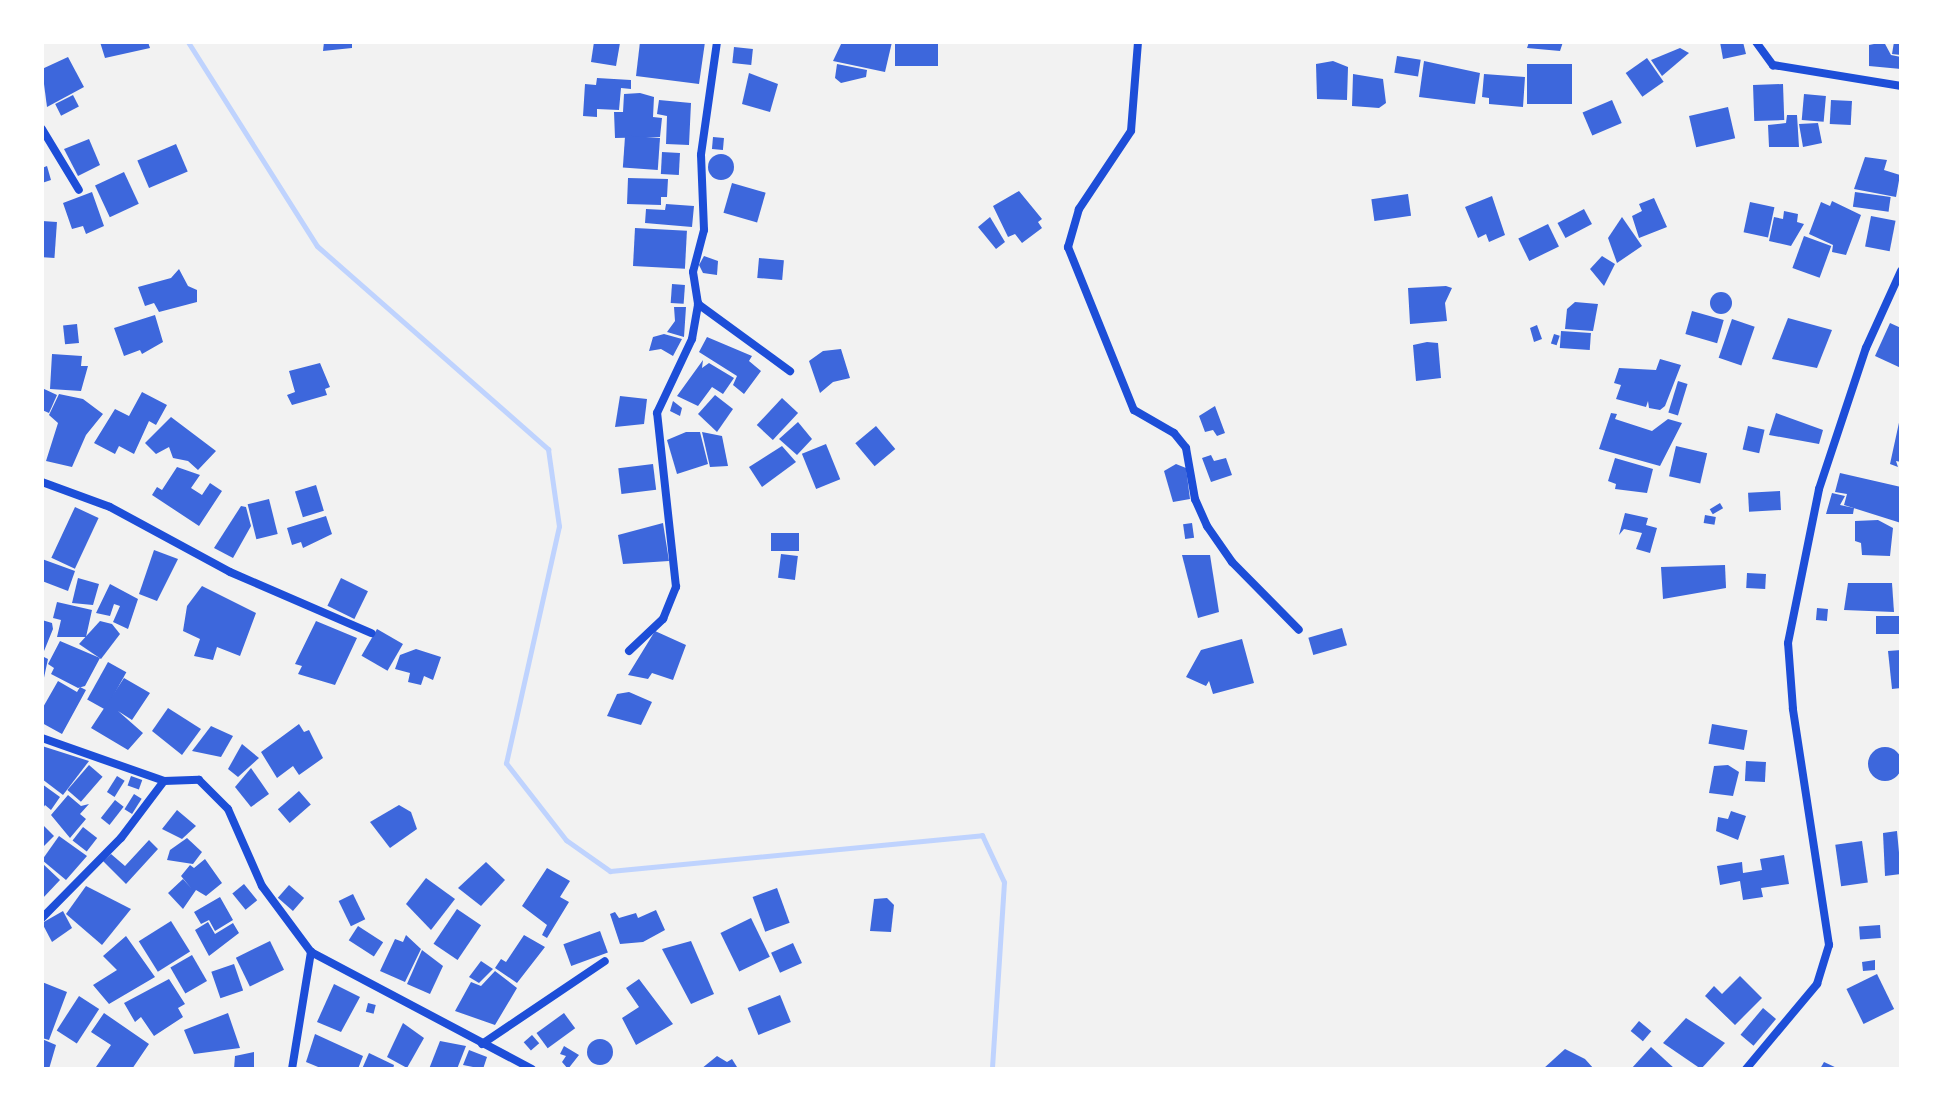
<!DOCTYPE html>
<style>
body{margin:0}
#map{position:relative;width:1943px;height:1111px;overflow:hidden;background:#f2f2f2;font-family:Lato,sans-serif}
div>[style]{position:absolute}
[style*='--x']{left:calc(var(--x)*1px);top:calc(var(--y)*1px);width:calc(var(--w)*1px);rotate:calc(var(--a)*1deg)}
.stream>*{height:5px;margin:-2.5px;padding:0 2.5px;transform-origin:2.5px;border-radius:2.5px;background:#bfd3fe}
.building>*{inset:0;background:#3d67dc;transform-origin:0 0}
.round{border-radius:50%}
.minor>*{height:8px;margin:-4px;padding:0 4px;transform-origin:4px;border-radius:4px;background:#1d4ed8}
span{translate:-50% -50%;white-space:nowrap;text-align:center;line-height:1.15;-webkit-text-stroke:6px #fff;paint-order:stroke}
.frame{position:absolute;inset:0;border:44px solid #fff;pointer-events:none}
</style>
<div id="map">
<div class="stream">
<div style="--x:188;--y:42;--w:241;--a:57.7"></div>
<div style="--x:317;--y:246;--w:308;--a:41.3"></div>
<div style="--x:548;--y:449;--w:78;--a:81.9"></div>
<div style="--x:559;--y:526;--w:243;--a:102.6"></div>
<div style="--x:506;--y:763;--w:98;--a:52.1"></div>
<div style="--x:566;--y:840;--w:54;--a:35.2"></div>
<div style="--x:610;--y:871;--w:374;--a:-5.5"></div>
<div style="--x:982;--y:835;--w:52;--a:64.9"></div>
<div style="--x:1004;--y:882;--w:187;--a:93.7"></div>
</div>
<div class="building">
<div style="clip-path:polygon(100px 42px,148px 42px,150px 48px,105px 58px)"></div>
<div style="clip-path:polygon(324px 42px,352px 42px,352px 48px,323px 51px)"></div>
<div style="clip-path:polygon(594px 42px,620px 43px,616px 66px,591px 62px)"></div>
<div style="clip-path:polygon(640px 42px,705px 42px,699px 84px,636px 76px)"></div>
<div style="clip-path:polygon(842px 42px,892px 42px,885px 72px,833px 61px)"></div>
<div style="left:895px;top:42px;width:43px;height:24px"></div>
<div style="clip-path:polygon(1529px 42px,1563px 42px,1560px 51px,1527px 48px)"></div>
<div style="clip-path:polygon(1720px 42px,1743px 42px,1746px 54px,1723px 59px)"></div>
<div style="clip-path:polygon(1884px 42px,1891px 55px,1901px 57px,1901px 69px,1869px 66px,1869px 45px)"></div>
<div style="clip-path:polygon(1894px 42px,1901px 42px,1901px 55px,1892px 54px)"></div>
<div style="left:734px;top:47px;width:19px;height:16px;rotate:6deg"></div>
<div style="clip-path:polygon(1680px 48px,1689px 53px,1662px 76px,1651px 60px)"></div>
<div style="left:1397px;top:56px;width:24px;height:17px;rotate:9deg"></div>
<div style="clip-path:polygon(68px 57px,84px 87px,47px 107px,42px 69px)"></div>
<div style="left:1647px;top:58px;width:29px;height:26px;rotate:55deg"></div>
<div style="clip-path:polygon(1333px 61px,1348px 67px,1347px 100px,1317px 99px,1316px 64px)"></div>
<div style="clip-path:polygon(1424px 61px,1480px 73px,1475px 104px,1419px 97px)"></div>
<div style="clip-path:polygon(837px 64px,867px 70px,866px 77px,841px 83px,835px 78px)"></div>
<div style="left:1572px;top:64px;width:40px;height:45px;rotate:90deg"></div>
<div style="clip-path:polygon(749px 73px,778px 84px,770px 112px,742px 104px)"></div>
<div style="clip-path:polygon(1353px 74px,1383px 79px,1386px 103px,1379px 108px,1352px 106px)"></div>
<div style="clip-path:polygon(1484px 74px,1525px 77px,1523px 107px,1489px 104px,1489px 98px,1482px 97px)"></div>
<div style="clip-path:polygon(597px 78px,631px 80px,631px 89px,621px 88px,619px 110px,597px 109px,597px 117px,583px 116px,585px 84px,596px 85px)"></div>
<div style="left:1783px;top:84px;width:36px;height:30px;rotate:88deg"></div>
<div style="clip-path:polygon(640px 93px,654px 97px,653px 117px,662px 118px,660px 137px,615px 138px,614px 112px,623px 112px,624px 94px)"></div>
<div style="left:1804px;top:94px;width:22px;height:26px;rotate:5deg"></div>
<div style="left:73px;top:95px;width:13px;height:20px;rotate:63deg"></div>
<div style="clip-path:polygon(659px 100px,691px 103px,689px 145px,666px 144px,667px 116px,657px 114px)"></div>
<div style="left:1612px;top:100px;width:25px;height:32px;rotate:67deg"></div>
<div style="left:1831px;top:100px;width:21px;height:24px;rotate:3deg"></div>
<div style="left:1728px;top:107px;width:32px;height:40px;rotate:77deg"></div>
<div style="clip-path:polygon(1787px 115px,1797px 115px,1799px 147px,1769px 147px,1768px 125px,1786px 123px)"></div>
<div style="clip-path:polygon(1818px 123px,1822px 143px,1803px 147px,1799px 124px)"></div>
<div style="left:713px;top:137px;width:11px;height:12px;rotate:5deg"></div>
<div style="left:660px;top:138px;width:32px;height:35px;rotate:94deg"></div>
<div style="clip-path:polygon(89px 139px,100px 165px,78px 176px,64px 149px)"></div>
<div style="left:176px;top:144px;width:30px;height:42px;rotate:67deg"></div>
<div style="left:662px;top:152px;width:18px;height:22px;rotate:3deg"></div>
<div class="round" style="left:708px;top:154px;width:26px;height:26px"></div>
<div style="clip-path:polygon(1865px 157px,1887px 160px,1884px 170px,1900px 175px,1896px 197px,1854px 189px)"></div>
<div style="clip-path:polygon(47px 166px,51px 180px,42px 183px,42px 168px)"></div>
<div style="left:124px;top:172px;width:35px;height:32px;rotate:65deg"></div>
<div style="clip-path:polygon(628px 178px,668px 179px,667px 197px,661px 197px,661px 205px,627px 204px)"></div>
<div style="left:732px;top:183px;width:35px;height:31px;rotate:16deg"></div>
<div style="clip-path:polygon(1019px 191px,1042px 219px,1038px 222px,1042px 228px,1022px 243px,1015px 234px,1008px 237px,993px 206px)"></div>
<div style="clip-path:polygon(92px 192px,104px 226px,86px 234px,83px 226px,72px 229px,63px 203px)"></div>
<div style="left:1855px;top:192px;width:36px;height:15px;rotate:8deg"></div>
<div style="left:1408px;top:194px;width:22px;height:37px;rotate:82deg"></div>
<div style="clip-path:polygon(1492px 196px,1505px 235px,1489px 242px,1486px 234px,1478px 238px,1465px 207px)"></div>
<div style="clip-path:polygon(1654px 198px,1667px 227px,1639px 238px,1632px 216px,1642px 211px,1639px 204px)"></div>
<div style="clip-path:polygon(1832px 201px,1861px 215px,1846px 255px,1832px 252px,1833px 245px,1809px 234px,1821px 202px,1830px 206px)"></div>
<div style="left:1750px;top:202px;width:25px;height:31px;rotate:12deg"></div>
<div style="clip-path:polygon(666px 204px,694px 206px,692px 227px,645px 223px,646px 209px,665px 210px)"></div>
<div style="left:1584px;top:209px;width:17px;height:30px;rotate:62deg"></div>
<div style="clip-path:polygon(1784px 211px,1798px 214px,1797px 222px,1804px 224px,1791px 246px,1769px 241px,1774px 217px,1783px 219px)"></div>
<div style="left:1871px;top:216px;width:25px;height:31px;rotate:11deg"></div>
<div style="clip-path:polygon(990px 217px,1005px 242px,996px 249px,978px 227px)"></div>
<div style="clip-path:polygon(1622px 217px,1642px 246px,1617px 263px,1608px 238px)"></div>
<div style="left:42px;top:221px;width:15px;height:36px;rotate:4deg"></div>
<div style="left:1548px;top:224px;width:25px;height:33px;rotate:64deg"></div>
<div style="left:635px;top:228px;width:52px;height:38px;rotate:3deg"></div>
<div style="left:1804px;top:236px;width:29px;height:34px;rotate:20deg"></div>
<div style="clip-path:polygon(704px 256px,718px 261px,717px 275px,703px 273px,699px 265px)"></div>
<div style="clip-path:polygon(1602px 256px,1615px 264px,1604px 286px,1590px 269px)"></div>
<div style="left:759px;top:258px;width:25px;height:20px;rotate:5deg"></div>
<div style="clip-path:polygon(179px 269px,188px 286px,197px 290px,197px 302px,159px 312px,154px 303px,145px 306px,138px 287px,171px 278px)"></div>
<div style="left:672px;top:284px;width:13px;height:19px;rotate:4deg"></div>
<div style="clip-path:polygon(1446px 286px,1452px 288px,1445px 303px,1447px 321px,1410px 324px,1408px 288px)"></div>
<div class="round" style="left:1710px;top:292px;width:22px;height:22px"></div>
<div style="clip-path:polygon(1575px 302px,1598px 304px,1593px 331px,1565px 329px,1567px 309px)"></div>
<div style="clip-path:polygon(674px 307px,686px 307px,684px 337px,667px 332px,675px 321px)"></div>
<div style="left:1692px;top:311px;width:33px;height:24px;rotate:16deg"></div>
<div style="clip-path:polygon(155px 315px,163px 342px,142px 354px,140px 350px,124px 356px,114px 328px)"></div>
<div style="clip-path:polygon(1788px 318px,1832px 330px,1817px 368px,1772px 359px)"></div>
<div style="left:1732px;top:319px;width:24px;height:41px;rotate:19deg"></div>
<div style="clip-path:polygon(1890px 323px,1901px 328px,1901px 368px,1875px 356px)"></div>
<div style="left:77px;top:324px;width:19px;height:14px;rotate:84deg"></div>
<div style="clip-path:polygon(1537px 325px,1542px 339px,1534px 342px,1530px 328px)"></div>
<div style="left:1561px;top:331px;width:30px;height:17px;rotate:4deg"></div>
<div style="clip-path:polygon(664px 334px,682px 339px,673px 356px,661px 349px,649px 351px,653px 337px)"></div>
<div style="left:1554px;top:334px;width:6px;height:10px;rotate:18deg"></div>
<div style="clip-path:polygon(707px 337px,752px 356px,749px 361px,761px 371px,744px 394px,733px 385px,737px 376px,699px 352px)"></div>
<div style="clip-path:polygon(1427px 342px,1438px 343px,1441px 378px,1416px 381px,1413px 345px)"></div>
<div style="clip-path:polygon(841px 349px,850px 378px,833px 382px,820px 393px,809px 361px,823px 351px)"></div>
<div style="clip-path:polygon(52px 354px,82px 356px,81px 366px,88px 366px,81px 391px,50px 389px)"></div>
<div style="clip-path:polygon(1660px 359px,1681px 365px,1665px 406px,1660px 410px,1649px 408px,1648px 401px,1646px 407px,1616px 399px,1621px 385px,1614px 383px,1619px 368px,1656px 370px)"></div>
<div style="clip-path:polygon(703px 360px,702px 368px,709px 363px,734px 378px,723px 394px,712px 387px,698px 406px,677px 396px)"></div>
<div style="clip-path:polygon(320px 363px,330px 387px,325px 389px,327px 395px,292px 405px,287px 395px,295px 392px,289px 371px)"></div>
<div style="left:1678px;top:381px;width:10px;height:33px;rotate:17deg"></div>
<div style="clip-path:polygon(42px 388px,57px 395px,49px 413px,42px 410px)"></div>
<div style="clip-path:polygon(142px 392px,167px 405px,156px 425px,149px 421px,134px 454px,119px 446px,115px 454px,94px 443px,115px 409px,129px 416px)"></div>
<div style="clip-path:polygon(59px 394px,83px 399px,103px 414px,86px 435px,72px 467px,46px 461px,58px 423px,49px 415px)"></div>
<div style="clip-path:polygon(715px 395px,733px 409px,717px 432px,698px 414px)"></div>
<div style="clip-path:polygon(620px 396px,647px 399px,644px 424px,615px 427px)"></div>
<div style="left:782px;top:398px;width:22px;height:37px;rotate:43deg"></div>
<div style="clip-path:polygon(673px 401px,682px 408px,680px 416px,670px 411px)"></div>
<div style="clip-path:polygon(1215px 406px,1225px 433px,1217px 436px,1213px 430px,1205px 432px,1199px 416px)"></div>
<div style="clip-path:polygon(1611px 413px,1617px 414px,1615px 419px,1652px 431px,1668px 419px,1682px 423px,1660px 466px,1599px 449px)"></div>
<div style="clip-path:polygon(1776px 413px,1823px 430px,1819px 444px,1769px 435px)"></div>
<div style="clip-path:polygon(171px 417px,216px 451px,198px 470px,188px 461px,173px 458px,169px 447px,156px 454px,145px 443px)"></div>
<div style="clip-path:polygon(1900px 418px,1901px 462px,1896px 461px,1898px 467px,1890px 464px)"></div>
<div style="clip-path:polygon(798px 422px,812px 439px,797px 455px,779px 439px)"></div>
<div style="left:876px;top:426px;width:30px;height:27px;rotate:50deg"></div>
<div style="left:1748px;top:426px;width:17px;height:24px;rotate:13deg"></div>
<div style="clip-path:polygon(686px 432px,700px 432px,708px 464px,677px 474px,667px 440px)"></div>
<div style="clip-path:polygon(702px 432px,722px 436px,728px 466px,710px 467px)"></div>
<div style="left:826px;top:444px;width:38px;height:26px;rotate:68deg"></div>
<div style="clip-path:polygon(782px 446px,796px 462px,762px 487px,749px 467px)"></div>
<div style="left:1676px;top:446px;width:32px;height:31px;rotate:13deg"></div>
<div style="clip-path:polygon(1211px 455px,1214px 461px,1226px 458px,1232px 475px,1211px 482px,1202px 458px)"></div>
<div style="clip-path:polygon(1615px 458px,1653px 469px,1647px 493px,1615px 489px,1616px 484px,1608px 481px)"></div>
<div style="left:653px;top:464px;width:26px;height:35px;rotate:83deg"></div>
<div style="clip-path:polygon(1176px 464px,1186px 468px,1190px 499px,1173px 502px,1164px 471px)"></div>
<div style="clip-path:polygon(177px 467px,200px 475px,191px 488px,202px 495px,210px 483px,222px 491px,199px 526px,152px 495px,157px 487px,162px 490px)"></div>
<div style="clip-path:polygon(1840px 473px,1901px 487px,1901px 523px,1844px 505px,1847px 494px,1835px 492px)"></div>
<div style="left:316px;top:485px;width:27px;height:22px;rotate:73deg"></div>
<div style="left:1780px;top:491px;width:19px;height:32px;rotate:87deg"></div>
<div style="clip-path:polygon(1832px 493px,1845px 496px,1840px 505px,1854px 508px,1853px 514px,1826px 514px)"></div>
<div style="left:269px;top:499px;width:36px;height:22px;rotate:76deg"></div>
<div style="left:1720px;top:503px;width:6px;height:12px;rotate:59deg"></div>
<div style="clip-path:polygon(241px 506px,246px 507px,251px 526px,233px 558px,214px 548px)"></div>
<div style="left:75px;top:507px;width:26px;height:56px;rotate:25deg"></div>
<div style="clip-path:polygon(1625px 513px,1648px 518px,1646px 525px,1657px 528px,1650px 553px,1636px 549px,1642px 533px,1624px 529px,1619px 535px)"></div>
<div style="left:1705px;top:515px;width:11px;height:8px;rotate:10deg"></div>
<div style="clip-path:polygon(326px 516px,332px 534px,303px 548px,301px 542px,292px 545px,287px 528px)"></div>
<div style="clip-path:polygon(1878px 520px,1893px 528px,1890px 556px,1862px 555px,1861px 543px,1855px 541px,1855px 521px)"></div>
<div style="clip-path:polygon(663px 523px,669px 561px,623px 564px,618px 535px)"></div>
<div style="left:1192px;top:523px;width:15px;height:9px;rotate:82deg"></div>
<div style="left:771px;top:533px;width:28px;height:18px"></div>
<div style="clip-path:polygon(154px 550px,178px 559px,157px 601px,139px 594px)"></div>
<div style="left:781px;top:554px;width:17px;height:24px;rotate:7deg"></div>
<div style="clip-path:polygon(1182px 555px,1210px 555px,1219px 612px,1198px 618px)"></div>
<div style="clip-path:polygon(42px 559px,75px 571px,68px 591px,42px 581px)"></div>
<div style="clip-path:polygon(1725px 565px,1726px 588px,1663px 599px,1661px 567px)"></div>
<div style="left:1747px;top:573px;width:19px;height:15px;rotate:3deg"></div>
<div style="clip-path:polygon(78px 578px,99px 584px,93px 605px,72px 603px)"></div>
<div style="left:341px;top:578px;width:30px;height:31px;rotate:26deg"></div>
<div style="clip-path:polygon(1848px 583px,1892px 583px,1894px 612px,1844px 610px)"></div>
<div style="clip-path:polygon(110px 584px,138px 599px,128px 629px,113px 622px,120px 606px,114px 604px,110px 616px,96px 613px)"></div>
<div style="clip-path:polygon(202px 586px,256px 613px,240px 656px,217px 647px,213px 660px,194px 656px,200px 639px,183px 631px,187px 606px)"></div>
<div style="clip-path:polygon(57px 602px,92px 610px,86px 637px,57px 637px,61px 620px,53px 618px)"></div>
<div style="left:1817px;top:608px;width:11px;height:12px;rotate:5deg"></div>
<div style="left:1876px;top:616px;width:25px;height:18px"></div>
<div style="clip-path:polygon(42px 620px,52px 623px,53px 629px,42px 656px,48px 659px,42px 687px)"></div>
<div style="clip-path:polygon(100px 621px,112px 624px,120px 634px,101px 659px,79px 644px)"></div>
<div style="clip-path:polygon(316px 621px,357px 638px,335px 685px,298px 674px,302px 666px,295px 664px)"></div>
<div style="left:1342px;top:628px;width:18px;height:35px;rotate:74deg"></div>
<div style="left:377px;top:629px;width:30px;height:31px;rotate:30deg"></div>
<div style="clip-path:polygon(655px 631px,686px 645px,673px 680px,652px 673px,648px 679px,628px 675px)"></div>
<div style="clip-path:polygon(1242px 639px,1254px 683px,1213px 694px,1209px 681px,1206px 686px,1186px 677px,1201px 650px)"></div>
<div style="clip-path:polygon(60px 641px,100px 658px,85px 686px,78px 688px,51px 674px,54px 668px,48px 664px)"></div>
<div style="clip-path:polygon(416px 649px,441px 657px,433px 680px,424px 676px,421px 685px,408px 682px,410px 673px,395px 669px,400px 655px)"></div>
<div style="clip-path:polygon(1901px 650px,1901px 688px,1892px 689px,1888px 651px)"></div>
<div style="left:108px;top:662px;width:21px;height:43px;rotate:29deg"></div>
<div style="clip-path:polygon(124px 678px,150px 693px,132px 720px,118px 711px,143px 733px,128px 750px,91px 728px)"></div>
<div style="clip-path:polygon(58px 681px,77px 692px,80px 687px,86px 690px,62px 734px,42px 723px,42px 709px)"></div>
<div style="clip-path:polygon(629px 692px,652px 702px,641px 725px,607px 716px,617px 694px)"></div>
<div style="clip-path:polygon(168px 708px,201px 729px,182px 755px,152px 731px)"></div>
<div style="clip-path:polygon(299px 724px,304px 732px,309px 730px,323px 758px,299px 775px,293px 766px,277px 778px,261px 752px)"></div>
<div style="left:1712px;top:724px;width:36px;height:20px;rotate:10deg"></div>
<div style="clip-path:polygon(211px 726px,233px 736px,221px 757px,192px 751px)"></div>
<div style="clip-path:polygon(242px 744px,259px 758px,238px 777px,228px 769px)"></div>
<div style="clip-path:polygon(42px 746px,89px 761px,63px 795px,42px 779px)"></div>
<div class="round" style="left:1868px;top:747px;width:34px;height:34px"></div>
<div style="left:1746px;top:761px;width:20px;height:20px;rotate:3deg"></div>
<div style="left:89px;top:765px;width:18px;height:33px;rotate:41deg"></div>
<div style="clip-path:polygon(1728px 765px,1739px 772px,1733px 796px,1709px 793px,1714px 766px)"></div>
<div style="clip-path:polygon(251px 768px,269px 794px,251px 807px,235px 787px)"></div>
<div style="left:117px;top:776px;width:9px;height:19px;rotate:32deg"></div>
<div style="left:131px;top:776px;width:12px;height:10px;rotate:20deg"></div>
<div style="clip-path:polygon(42px 784px,60px 797px,51px 810px,45px 805px,42px 810px)"></div>
<div style="left:299px;top:791px;width:18px;height:28px;rotate:49deg"></div>
<div style="left:134px;top:794px;width:9px;height:18px;rotate:32deg"></div>
<div style="clip-path:polygon(68px 795px,81px 806px,89px 804px,80px 814px,86px 819px,70px 838px,51px 815px)"></div>
<div style="left:115px;top:800px;width:11px;height:23px;rotate:38deg"></div>
<div style="clip-path:polygon(399px 805px,411px 812px,417px 829px,390px 848px,370px 822px)"></div>
<div style="clip-path:polygon(177px 810px,196px 826px,182px 839px,162px 829px)"></div>
<div style="clip-path:polygon(1731px 811px,1746px 816px,1738px 840px,1716px 831px,1718px 817px,1728px 819px)"></div>
<div style="clip-path:polygon(42px 824px,54px 836px,42px 848px)"></div>
<div style="left:83px;top:827px;width:18px;height:17px;rotate:38deg"></div>
<div style="clip-path:polygon(1897px 831px,1901px 874px,1885px 876px,1883px 833px)"></div>
<div style="clip-path:polygon(59px 836px,87px 856px,66px 880px,42px 860px)"></div>
<div style="clip-path:polygon(187px 838px,202px 852px,193px 864px,167px 860px,170px 850px)"></div>
<div style="clip-path:polygon(149px 840px,158px 849px,126px 884px,103px 861px,111px 854px,125px 866px)"></div>
<div style="left:1862px;top:841px;width:42px;height:27px;rotate:82deg"></div>
<div style="clip-path:polygon(1784px 855px,1789px 884px,1761px 888px,1763px 897px,1743px 900px,1740px 881px,1720px 885px,1717px 866px,1742px 862px,1743px 873px,1762px 870px,1760px 859px)"></div>
<div style="clip-path:polygon(205px 859px,222px 883px,206px 896px,196px 890px,183px 909px,168px 893px,183px 879px,191px 888px,181px 876px,190px 865px,194px 868px)"></div>
<div style="clip-path:polygon(486px 862px,505px 880px,481px 906px,458px 888px)"></div>
<div style="clip-path:polygon(42px 863px,60px 880px,42px 899px)"></div>
<div style="clip-path:polygon(547px 868px,570px 881px,560px 897px,569px 902px,547px 938px,542px 935px,547px 925px,522px 906px)"></div>
<div style="clip-path:polygon(426px 878px,455px 899px,431px 930px,406px 904px)"></div>
<div style="left:244px;top:884px;width:21px;height:15px;rotate:51deg"></div>
<div style="left:289px;top:885px;width:20px;height:17px;rotate:41deg"></div>
<div style="clip-path:polygon(86px 886px,131px 909px,102px 945px,66px 914px)"></div>
<div style="left:777px;top:888px;width:37px;height:26px;rotate:70deg"></div>
<div style="left:353px;top:894px;width:28px;height:16px;rotate:64deg"></div>
<div style="clip-path:polygon(220px 897px,233px 920px,215px 931px,209px 920px,201px 924px,194px 912px)"></div>
<div style="clip-path:polygon(887px 898px,894px 905px,891px 932px,870px 931px,874px 899px)"></div>
<div style="left:457px;top:909px;width:29px;height:42px;rotate:34deg"></div>
<div style="clip-path:polygon(656px 910px,665px 930px,643px 942px,620px 944px,610px 914px,615px 912px,619px 918px,636px 913px,638px 918px)"></div>
<div style="clip-path:polygon(63px 911px,72px 928px,52px 942px,42px 923px)"></div>
<div style="left:751px;top:918px;width:43px;height:34px;rotate:64deg"></div>
<div style="left:171px;top:921px;width:36px;height:38px;rotate:58deg"></div>
<div style="clip-path:polygon(208px 922px,215px 934px,233px 923px,239px 933px,209px 956px,195px 930px)"></div>
<div style="left:1880px;top:925px;width:13px;height:21px;rotate:86deg"></div>
<div style="left:358px;top:926px;width:30px;height:17px;rotate:33deg"></div>
<div style="left:600px;top:931px;width:23px;height:39px;rotate:70deg"></div>
<div style="clip-path:polygon(406px 935px,421px 949px,405px 982px,380px 971px,395px 939px,403px 942px)"></div>
<div style="clip-path:polygon(524px 935px,545px 947px,517px 983px,495px 968px,501px 959px,506px 962px)"></div>
<div style="clip-path:polygon(126px 936px,155px 977px,109px 1004px,93px 985px,117px 970px,103px 956px)"></div>
<div style="left:270px;top:941px;width:32px;height:38px;rotate:64deg"></div>
<div style="clip-path:polygon(691px 941px,714px 994px,691px 1004px,662px 949px)"></div>
<div style="left:793px;top:943px;width:22px;height:24px;rotate:66deg"></div>
<div style="clip-path:polygon(422px 950px,443px 966px,430px 994px,407px 984px)"></div>
<div style="left:192px;top:955px;width:30px;height:25px;rotate:60deg"></div>
<div style="clip-path:polygon(1875px 960px,1875px 970px,1863px 971px,1862px 962px)"></div>
<div style="clip-path:polygon(481px 961px,493px 969px,479px 983px,469px 977px)"></div>
<div style="left:234px;top:964px;width:28px;height:24px;rotate:71deg"></div>
<div style="clip-path:polygon(495px 971px,517px 988px,495px 1025px,455px 1011px,471px 982px,481px 986px)"></div>
<div style="left:1877px;top:974px;width:39px;height:34px;rotate:64deg"></div>
<div style="clip-path:polygon(1740px 976px,1762px 998px,1735px 1025px,1705px 996px,1714px 986px,1722px 994px)"></div>
<div style="clip-path:polygon(169px 979px,185px 1004px,178px 1008px,183px 1017px,154px 1036px,141px 1017px,135px 1022px,124px 1003px)"></div>
<div style="clip-path:polygon(639px 979px,673px 1024px,636px 1045px,622px 1018px,639px 1007px,626px 988px)"></div>
<div style="clip-path:polygon(42px 982px,67px 992px,49px 1040px,42px 1038px)"></div>
<div style="clip-path:polygon(334px 984px,360px 997px,341px 1032px,317px 1022px)"></div>
<div style="left:780px;top:995px;width:29px;height:35px;rotate:68deg"></div>
<div style="left:79px;top:996px;width:24px;height:41px;rotate:33deg"></div>
<div style="left:368px;top:1003px;width:8px;height:9px;rotate:14deg"></div>
<div style="left:1763px;top:1008px;width:17px;height:35px;rotate:40deg"></div>
<div style="clip-path:polygon(104px 1013px,149px 1044px,132px 1069px,96px 1067px,111px 1045px,91px 1032px)"></div>
<div style="clip-path:polygon(228px 1013px,240px 1048px,194px 1054px,184px 1030px)"></div>
<div style="left:564px;top:1013px;width:19px;height:34px;rotate:54deg"></div>
<div style="clip-path:polygon(1686px 1018px,1725px 1043px,1701px 1069px,1663px 1043px)"></div>
<div style="left:1639px;top:1021px;width:16px;height:13px;rotate:40deg"></div>
<div style="clip-path:polygon(403px 1023px,424px 1038px,407px 1068px,387px 1057px)"></div>
<div style="clip-path:polygon(315px 1034px,363px 1056px,358px 1069px,323px 1069px,306px 1062px)"></div>
<div style="left:532px;top:1035px;width:11px;height:11px;rotate:49deg"></div>
<div style="clip-path:polygon(42px 1039px,56px 1045px,49px 1069px,42px 1069px)"></div>
<div class="round" style="left:587px;top:1039px;width:26px;height:26px"></div>
<div style="clip-path:polygon(440px 1041px,466px 1046px,457px 1069px,429px 1069px)"></div>
<div style="clip-path:polygon(564px 1046px,579px 1055px,568px 1069px,562px 1062px,566px 1056px,560px 1054px)"></div>
<div style="clip-path:polygon(1651px 1047px,1675px 1069px,1631px 1069px)"></div>
<div style="clip-path:polygon(1565px 1049px,1585px 1059px,1594px 1069px,1543px 1069px)"></div>
<div style="clip-path:polygon(469px 1050px,487px 1057px,483px 1069px,463px 1065px)"></div>
<div style="clip-path:polygon(254px 1052px,254px 1069px,234px 1069px,235px 1056px)"></div>
<div style="clip-path:polygon(369px 1053px,394px 1065px,393px 1069px,362px 1069px)"></div>
<div style="clip-path:polygon(717px 1056px,727px 1062px,732px 1059px,737px 1067px,701px 1069px)"></div>
<div style="clip-path:polygon(1824px 1062px,1839px 1069px,1820px 1069px)"></div>
</div>
<div class="minor">
<div style="--x:717;--y:42;--w:114;--a:98.1"></div>
<div style="--x:701;--y:155;--w:75;--a:87.7"></div>
<div style="--x:704;--y:230;--w:43;--a:104.7"></div>
<div style="--x:693;--y:272;--w:32;--a:81"></div>
<div style="--x:698;--y:304;--w:114;--a:36.1"></div>
<div style="--x:1138;--y:42;--w:89;--a:94.5"></div>
<div style="--x:1131;--y:131;--w:94;--a:123.7"></div>
<div style="--x:1079;--y:209;--w:40;--a:106"></div>
<div style="--x:1068;--y:247;--w:176;--a:68"></div>
<div style="--x:1134;--y:410;--w:46;--a:29.9"></div>
<div style="--x:1174;--y:433;--w:19;--a:51"></div>
<div style="--x:1186;--y:448;--w:52;--a:80"></div>
<div style="--x:1195;--y:499;--w:30;--a:66"></div>
<div style="--x:1207;--y:526;--w:44;--a:55.2"></div>
<div style="--x:1232;--y:562;--w:95;--a:45.4"></div>
<div style="--x:1756;--y:42;--w:29;--a:54"></div>
<div style="--x:1773;--y:65;--w:130;--a:9.3"></div>
<div style="--x:42;--y:129;--w:71;--a:58.8"></div>
<div style="--x:42;--y:482;--w:72;--a:20.2"></div>
<div style="--x:110;--y:507;--w:136;--a:28.4"></div>
<div style="--x:230;--y:572;--w:154;--a:23.4"></div>
<div style="--x:629;--y:651;--w:47;--a:-43.3"></div>
<div style="--x:663;--y:619;--w:35;--a:-68"></div>
<div style="--x:676;--y:587;--w:175;--a:-96.2"></div>
<div style="--x:657;--y:413;--w:82;--a:-64.7"></div>
<div style="--x:692;--y:339;--w:36;--a:-80"></div>
<div style="--x:42;--y:738;--w:129;--a:19.4"></div>
<div style="--x:164;--y:781;--w:35;--a:-2"></div>
<div style="--x:199;--y:780;--w:41;--a:45"></div>
<div style="--x:228;--y:809;--w:84;--a:66.2"></div>
<div style="--x:262;--y:886;--w:82;--a:53.4"></div>
<div style="--x:311;--y:952;--w:250;--a:27.9"></div>
<div style="--x:42;--y:918;--w:112;--a:-45.4"></div>
<div style="--x:121;--y:838;--w:71;--a:-53"></div>
<div style="--x:482;--y:1044;--w:148;--a:-34"></div>
<div style="--x:292;--y:1069;--w:119;--a:-80.8"></div>
<div style="--x:1746;--y:1069;--w:111;--a:-50.1"></div>
<div style="--x:1817;--y:984;--w:41;--a:-72.9"></div>
<div style="--x:1829;--y:945;--w:239;--a:-98.7"></div>
<div style="--x:1793;--y:709;--w:66;--a:-94.3"></div>
<div style="--x:1788;--y:643;--w:157;--a:-78.6"></div>
<div style="--x:1819;--y:489;--w:149;--a:-71.6"></div>
<div style="--x:1866;--y:348;--w:85;--a:-65.6"></div>
</div>
<div class="frame"></div>
</div>
